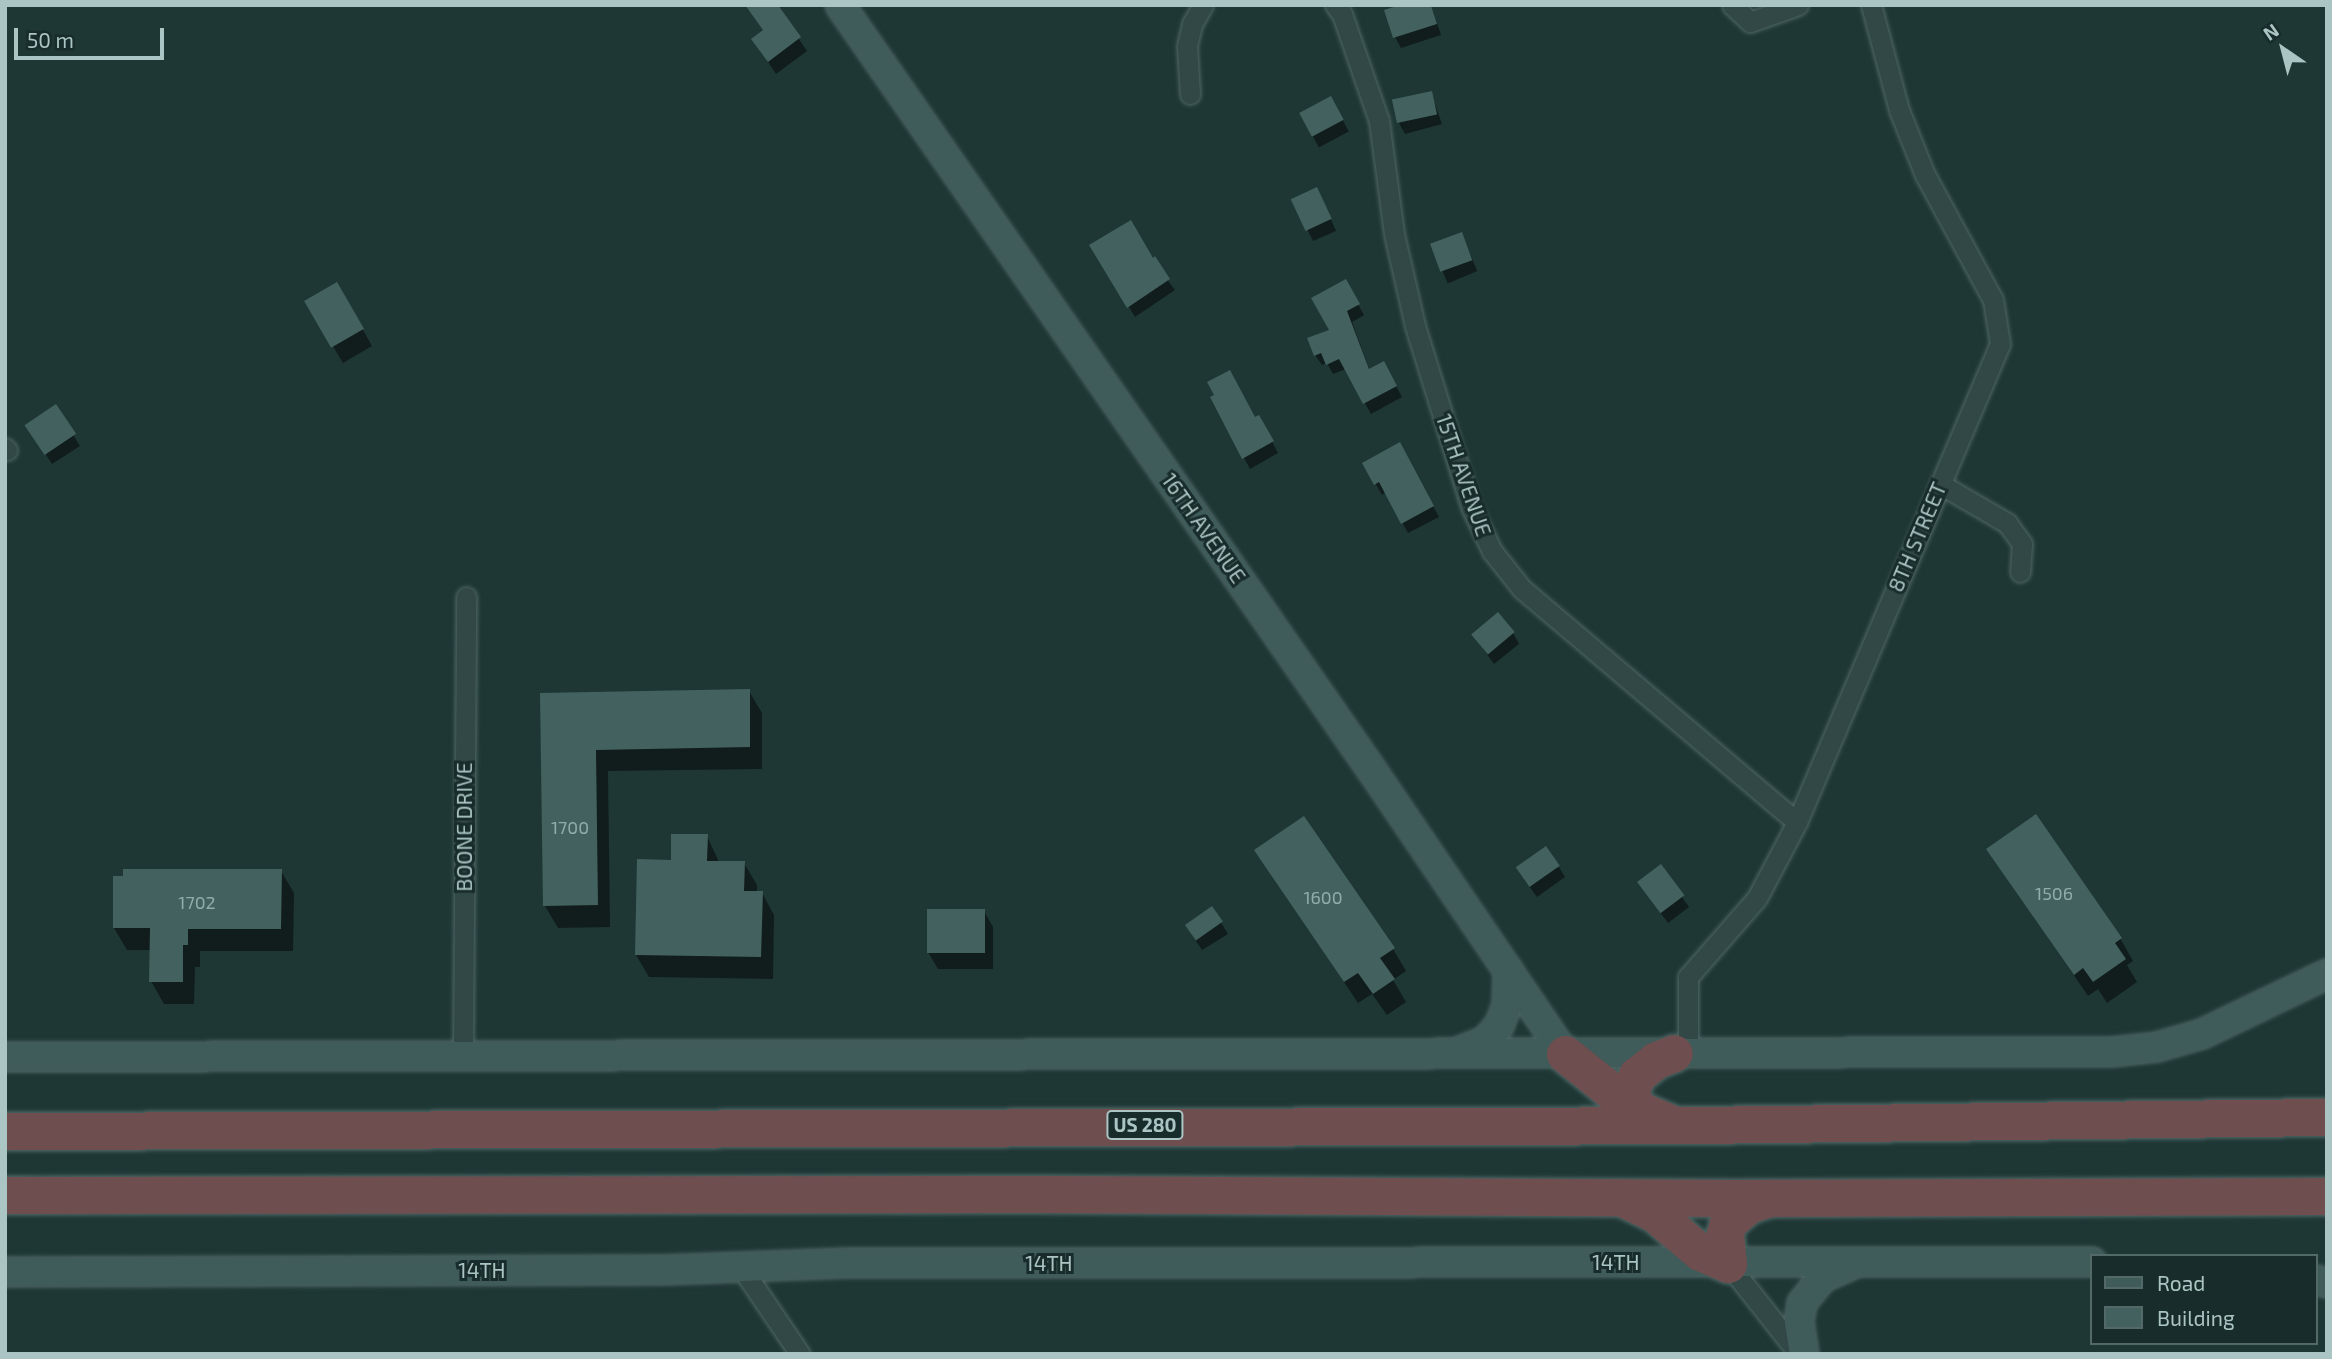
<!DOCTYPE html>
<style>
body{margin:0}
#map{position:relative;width:2332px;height:1359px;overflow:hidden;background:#1e3735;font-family:"Exo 2",sans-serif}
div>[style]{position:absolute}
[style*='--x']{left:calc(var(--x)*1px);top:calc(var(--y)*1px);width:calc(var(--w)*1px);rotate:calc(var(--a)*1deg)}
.shadow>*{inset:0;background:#0007;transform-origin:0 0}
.building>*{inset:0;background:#43625f;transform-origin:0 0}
.roads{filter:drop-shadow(0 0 2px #4f6665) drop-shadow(0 0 2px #4f6665)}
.street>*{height:19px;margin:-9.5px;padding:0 9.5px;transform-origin:9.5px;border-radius:9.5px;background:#314846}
.secondary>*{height:28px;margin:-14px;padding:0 14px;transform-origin:14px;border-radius:14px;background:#3f5b5a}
.highway>*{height:37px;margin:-18.5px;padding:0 18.5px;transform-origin:18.5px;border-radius:18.5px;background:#6f4e4f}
span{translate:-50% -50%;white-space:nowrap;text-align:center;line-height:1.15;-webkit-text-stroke:6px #172c2b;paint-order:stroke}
.number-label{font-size:18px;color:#91acab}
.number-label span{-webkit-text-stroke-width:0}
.shield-label span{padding:2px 5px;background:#172c2b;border:2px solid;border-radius:5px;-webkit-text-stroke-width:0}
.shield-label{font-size:19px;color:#abc5c4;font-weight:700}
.street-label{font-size:21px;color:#abc5c4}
.frame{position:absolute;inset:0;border:7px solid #abc5c4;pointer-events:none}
.legend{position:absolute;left:2090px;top:1254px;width:228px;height:91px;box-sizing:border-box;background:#172c2b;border:2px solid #526968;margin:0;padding:9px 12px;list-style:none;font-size:21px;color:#abc5c4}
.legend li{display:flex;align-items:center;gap:14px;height:35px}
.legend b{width:35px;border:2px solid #526968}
.north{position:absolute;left:2248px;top:14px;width:70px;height:70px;-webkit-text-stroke:5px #172c2b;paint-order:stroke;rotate:325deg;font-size:19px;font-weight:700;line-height:28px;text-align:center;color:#abc5c4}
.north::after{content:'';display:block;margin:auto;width:24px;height:32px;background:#abc5c4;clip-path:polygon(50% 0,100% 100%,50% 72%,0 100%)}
.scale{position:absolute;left:14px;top:28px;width:150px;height:32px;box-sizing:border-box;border:4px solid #abc5c4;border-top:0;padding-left:9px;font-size:21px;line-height:24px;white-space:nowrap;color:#abc5c4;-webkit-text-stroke:5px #172c2b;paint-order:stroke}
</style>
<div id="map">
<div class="shadow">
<div style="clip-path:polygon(745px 5px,768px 5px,784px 17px,807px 51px,776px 74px,753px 39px,764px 31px)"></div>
<div style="clip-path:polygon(1431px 5px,1441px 35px,1401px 48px,1395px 37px)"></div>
<div style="clip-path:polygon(1431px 93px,1442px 124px,1405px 134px,1399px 123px)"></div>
<div style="left:1331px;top:98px;width:38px;height:34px;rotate:62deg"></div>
<div style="clip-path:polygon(1322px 199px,1336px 231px,1313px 241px,1293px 200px)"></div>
<div style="left:1462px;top:235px;width:39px;height:32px;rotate:67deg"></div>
<div style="clip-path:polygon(1091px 245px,1152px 260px,1175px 290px,1135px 317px)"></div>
<div style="clip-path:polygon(1345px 281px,1364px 315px,1352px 322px,1370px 371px,1384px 363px,1402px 397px,1371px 414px,1346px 369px,1333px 374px,1327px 363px,1322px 365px,1315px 355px,1332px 331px)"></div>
<div style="clip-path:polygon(337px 284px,372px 346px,343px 363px,316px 318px)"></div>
<div style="clip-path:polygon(1212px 398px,1255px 420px,1259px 417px,1278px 453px,1250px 469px)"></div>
<div style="clip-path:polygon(55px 406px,80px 446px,52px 464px,33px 435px)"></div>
<div style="clip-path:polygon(1399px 444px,1439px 517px,1408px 533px,1386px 492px,1382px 495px,1364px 463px)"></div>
<div style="clip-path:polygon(1513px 633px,1519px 644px,1494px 664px,1473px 635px)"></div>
<div style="clip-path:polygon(749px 691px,762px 713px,762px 769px,608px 771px,610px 927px,558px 928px,545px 906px,542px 694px)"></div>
<div style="clip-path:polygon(707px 836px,719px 862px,744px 863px,757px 885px,757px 893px,762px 893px,774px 915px,773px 979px,649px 977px,636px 955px,672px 862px)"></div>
<div style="clip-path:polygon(1988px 849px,2120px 938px,2133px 961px,2127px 965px,2137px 982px,2107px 1003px,2098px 989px,2088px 996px)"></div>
<div style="clip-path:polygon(1256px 850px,1393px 949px,1406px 971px,1393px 980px,1406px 1002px,1387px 1015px,1372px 994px,1358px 1003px)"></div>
<div style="clip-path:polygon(1559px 867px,1565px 877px,1537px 897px,1524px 879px)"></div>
<div style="clip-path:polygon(1660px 867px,1689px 907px,1668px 923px,1646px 893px)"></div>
<div style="clip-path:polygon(281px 871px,294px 893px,293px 951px,200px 951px,200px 967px,195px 967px,194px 1004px,164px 1004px,151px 981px,151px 950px,127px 950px,114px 928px)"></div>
<div style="clip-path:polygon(1212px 908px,1228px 934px,1202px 950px,1192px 935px)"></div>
<div style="clip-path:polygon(984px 911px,993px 927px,993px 969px,938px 969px,928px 952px)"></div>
</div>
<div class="building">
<div style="clip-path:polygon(745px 5px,778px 5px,801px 37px,768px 62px,751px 39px,763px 30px)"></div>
<div style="clip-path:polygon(1400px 5px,1431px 5px,1437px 24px,1393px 38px,1384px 10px)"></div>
<div style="left:1432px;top:91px;width:24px;height:41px;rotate:78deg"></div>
<div style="left:1331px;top:96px;width:27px;height:36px;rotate:62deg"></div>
<div style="left:1317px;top:187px;width:35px;height:29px;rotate:65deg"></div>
<div style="clip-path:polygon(1131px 220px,1153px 258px,1155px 256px,1170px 279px,1127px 308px,1089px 245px)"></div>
<div style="left:1462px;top:232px;width:30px;height:34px;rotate:70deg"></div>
<div style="clip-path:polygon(1346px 279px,1360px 304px,1347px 311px,1369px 369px,1384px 361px,1397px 386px,1363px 404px,1339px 359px,1326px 365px,1321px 353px,1314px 356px,1307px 338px,1329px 330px,1311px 298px)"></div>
<div style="left:337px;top:282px;width:54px;height:38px;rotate:60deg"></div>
<div style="clip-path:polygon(1230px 370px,1255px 417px,1259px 415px,1274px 441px,1242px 459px,1210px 397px,1214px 395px,1207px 382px)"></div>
<div style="left:56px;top:404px;width:36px;height:38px;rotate:56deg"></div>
<div style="clip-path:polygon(1400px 442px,1434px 506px,1401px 524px,1379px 482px,1374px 485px,1362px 463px)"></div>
<div style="left:1498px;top:612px;width:26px;height:35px;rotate:50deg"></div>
<div style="clip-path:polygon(750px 689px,750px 747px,596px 750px,598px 905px,543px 906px,540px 693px)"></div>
<div style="clip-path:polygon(2036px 814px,2122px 938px,2115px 943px,2126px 959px,2093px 982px,2083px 968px,2074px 975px,1986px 849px)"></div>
<div style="clip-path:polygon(1304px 816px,1395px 948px,1380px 958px,1395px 979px,1373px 994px,1358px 973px,1344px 982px,1254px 850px)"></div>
<div style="clip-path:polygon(671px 834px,708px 834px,707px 861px,745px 861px,744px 891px,763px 891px,761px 957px,635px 955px,637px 859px,671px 860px)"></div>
<div style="left:1546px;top:846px;width:24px;height:37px;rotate:55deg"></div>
<div style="left:1661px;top:864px;width:39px;height:30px;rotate:53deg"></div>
<div style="clip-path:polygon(123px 869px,282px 869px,281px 929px,188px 929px,188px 945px,183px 945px,183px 982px,149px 982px,150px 928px,113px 928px,113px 876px,123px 876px)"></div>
<div style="left:1212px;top:906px;width:19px;height:33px;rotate:55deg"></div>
<div style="left:927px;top:909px;width:58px;height:44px"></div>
</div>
<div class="roads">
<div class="street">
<div style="--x:1335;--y:5;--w:11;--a:52"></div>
<div style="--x:1342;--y:14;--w:113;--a:70.9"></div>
<div style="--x:1379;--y:121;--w:114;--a:82.4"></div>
<div style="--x:1394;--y:234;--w:94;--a:77.1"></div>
<div style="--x:1415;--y:326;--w:189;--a:72.8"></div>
<div style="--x:1471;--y:507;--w:49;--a:64.5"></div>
<div style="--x:1492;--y:551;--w:48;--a:51.7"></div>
<div style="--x:1522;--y:589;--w:360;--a:40.3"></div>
<div style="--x:1732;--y:5;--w:25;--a:43"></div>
<div style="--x:1750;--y:22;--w:51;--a:-19.5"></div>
<div style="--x:1190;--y:94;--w:48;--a:-93.6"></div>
<div style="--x:1187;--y:46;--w:23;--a:-77"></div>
<div style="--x:1192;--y:24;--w:22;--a:-60"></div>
<div style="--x:5;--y:448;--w:3;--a:45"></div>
<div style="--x:1940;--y:484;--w:78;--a:30.2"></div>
<div style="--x:2007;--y:523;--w:26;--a:54"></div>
<div style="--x:2022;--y:544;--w:28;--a:94"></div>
<div style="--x:1688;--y:1054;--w:77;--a:-90"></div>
<div style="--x:1688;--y:977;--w:105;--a:-48.9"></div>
<div style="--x:1757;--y:898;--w:86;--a:-62.2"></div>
<div style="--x:1797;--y:822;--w:519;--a:-66.99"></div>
<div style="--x:2000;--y:344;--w:45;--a:-99"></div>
<div style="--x:1993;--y:300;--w:142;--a:-118.5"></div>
<div style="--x:1925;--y:175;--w:70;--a:-111.8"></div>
<div style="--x:1899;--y:110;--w:109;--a:-104.9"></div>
<div style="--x:463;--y:1056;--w:459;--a:-89.6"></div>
<div style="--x:1728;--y:1264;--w:115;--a:51.7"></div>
<div style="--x:741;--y:1267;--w:105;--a:55.9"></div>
</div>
<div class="secondary">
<div style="--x:840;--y:5;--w:930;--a:55.2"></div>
<div style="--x:1371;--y:769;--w:345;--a:55.8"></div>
<div style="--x:1460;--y:1051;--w:26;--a:-21"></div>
<div style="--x:1484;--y:1042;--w:22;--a:-47"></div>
<div style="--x:1499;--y:1026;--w:22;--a:-69"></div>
<div style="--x:1507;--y:1005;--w:35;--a:-88"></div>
<div style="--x:5;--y:1057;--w:2107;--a:-0.14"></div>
<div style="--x:2112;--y:1052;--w:45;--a:-6.3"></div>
<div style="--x:2157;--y:1047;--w:47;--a:-16.1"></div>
<div style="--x:2202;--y:1034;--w:139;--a:-25.6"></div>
<div style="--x:5;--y:1272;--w:658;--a:-0.17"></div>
<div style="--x:663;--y:1270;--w:185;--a:-2.2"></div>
<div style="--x:848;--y:1263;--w:1244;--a:-0.05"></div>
<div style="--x:2316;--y:1280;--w:11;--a:15"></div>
<div style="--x:1804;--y:1354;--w:32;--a:-99"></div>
<div style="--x:1799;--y:1322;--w:19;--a:-81"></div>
<div style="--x:1802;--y:1303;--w:32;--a:-51"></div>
<div style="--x:1822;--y:1278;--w:32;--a:-24"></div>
</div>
<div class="highway">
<div style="--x:1565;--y:1054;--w:83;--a:38.7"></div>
<div style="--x:1630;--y:1106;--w:41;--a:22.8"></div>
<div style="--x:1637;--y:1110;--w:19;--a:-111"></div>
<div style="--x:1630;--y:1092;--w:18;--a:-68"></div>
<div style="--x:1637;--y:1075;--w:24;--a:-38"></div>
<div style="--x:1656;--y:1060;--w:19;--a:-21"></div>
<div style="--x:5;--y:1131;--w:1690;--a:-0.2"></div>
<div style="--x:1695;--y:1125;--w:632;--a:-0.73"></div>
<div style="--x:5;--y:1195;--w:1040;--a:-0.06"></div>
<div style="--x:1045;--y:1194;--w:688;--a:0.33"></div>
<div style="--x:1733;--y:1198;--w:594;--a:-0.19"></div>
<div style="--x:1625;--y:1199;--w:32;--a:26"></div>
<div style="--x:1654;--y:1213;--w:60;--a:40.3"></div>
<div style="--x:1700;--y:1252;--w:30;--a:23"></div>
<div style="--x:1728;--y:1264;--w:30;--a:-96"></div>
<div style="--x:1725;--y:1234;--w:12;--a:-76"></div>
<div style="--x:1728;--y:1222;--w:26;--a:-40"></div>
<div style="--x:1748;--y:1205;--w:20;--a:-18"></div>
</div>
</div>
<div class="number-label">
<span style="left:570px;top:827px">1700</span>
<span style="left:2054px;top:893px">1506</span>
<span style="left:1323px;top:897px">1600</span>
<span style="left:197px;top:902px">1702</span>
</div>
<div class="shield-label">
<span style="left:1145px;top:1125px">US 280</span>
</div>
<div class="street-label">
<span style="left:1464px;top:475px;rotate:71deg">15TH AVENUE</span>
<span style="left:1204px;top:528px;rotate:55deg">16TH AVENUE</span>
<span style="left:1917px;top:537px;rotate:-67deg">8TH STREET</span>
<span style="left:464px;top:827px;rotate:-90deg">BOONE DRIVE</span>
<span style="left:1616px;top:1262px">14TH</span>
<span style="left:1049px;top:1263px">14TH</span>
<span style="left:482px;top:1270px">14TH</span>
</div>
<div class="frame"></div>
<ul class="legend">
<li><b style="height:9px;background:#3f5b5a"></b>Road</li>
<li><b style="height:19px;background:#43625f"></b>Building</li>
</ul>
<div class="north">N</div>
<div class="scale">50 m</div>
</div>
